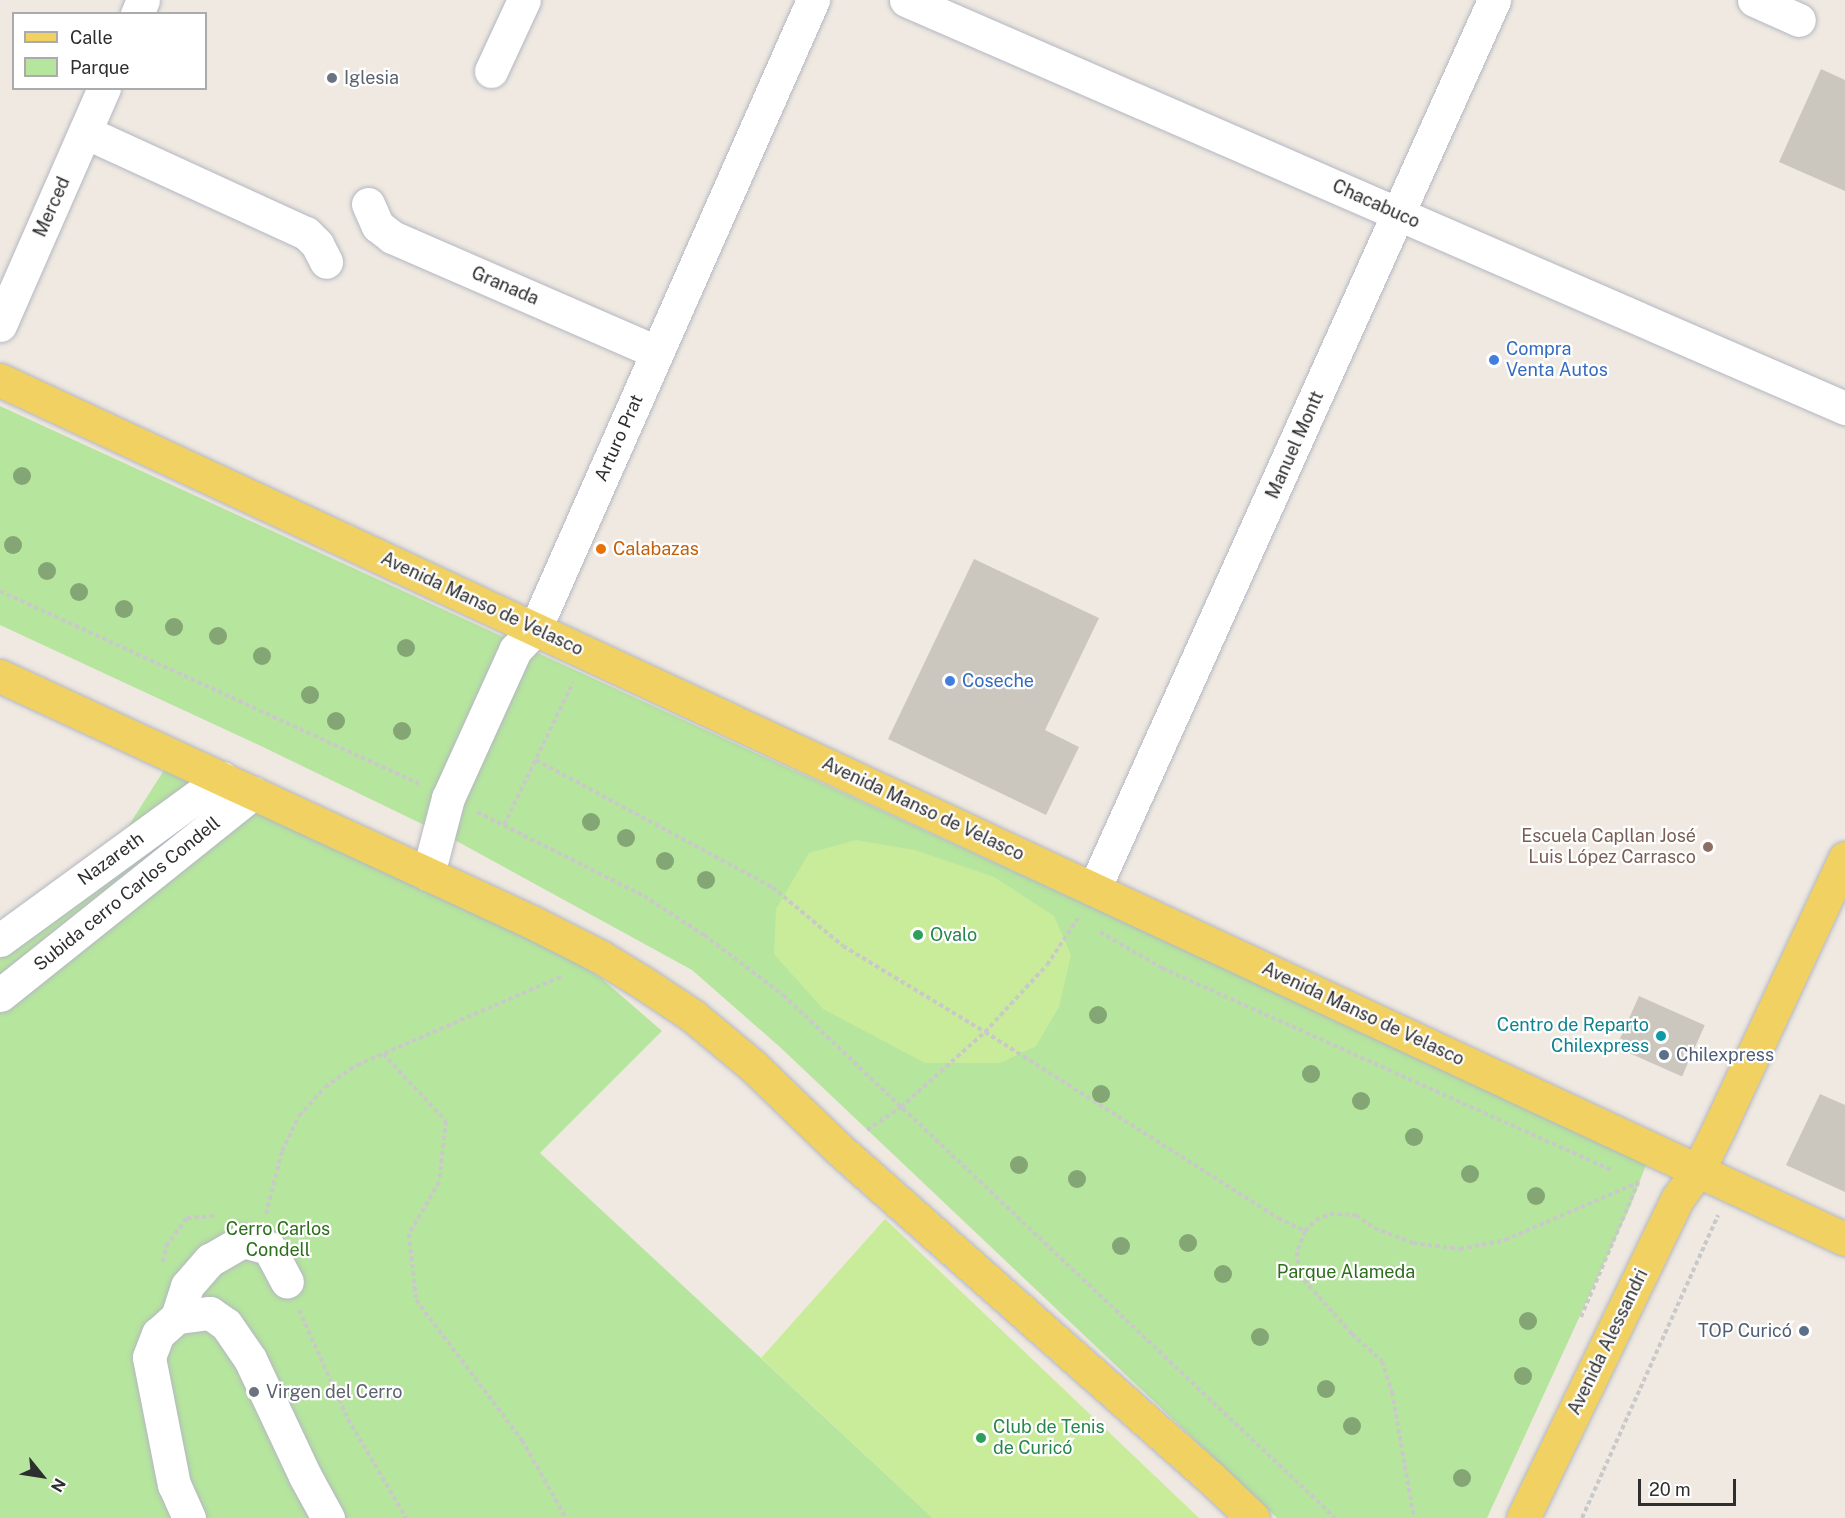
<!DOCTYPE html>
<meta charset="utf-8">
<style>
body{margin:0}
#map{position:relative;width:1845px;height:1518px;overflow:hidden;background:#efe9e1;font-family:"Public Sans",sans-serif}
div>[style]{position:absolute}
[style*='--x']{left:calc(var(--x)*1px);top:calc(var(--y)*1px);width:calc(var(--w)*1px);rotate:calc(var(--a)*1deg)}
.green>*{inset:0;background:#b6e59e}
.pitch>*{inset:0;background:#c9ec9a}
.building>*{inset:0;background:#cbc7bf;transform-origin:0 0}
.path>*{height:4px;margin-top:-2px;transform-origin:0;background:repeating-linear-gradient(90deg,#c9c9c9 0 4.5px,transparent 0 7.5px)}
.roads{filter:drop-shadow(0 0 2px #b4b7c1) drop-shadow(0 0 2px #b4b7c1)}
.minor>*{height:33px;margin:-16.5px;padding:0 16.5px;transform-origin:16.5px;border-radius:16.5px;background:#fff}
.major>*{height:33px;margin:-16.5px;padding:0 16.5px;transform-origin:16.5px;border-radius:16.5px;background:#f2d163}
.trees>*{width:18px;height:18px;margin:-9px;border-radius:50%;background:#84a574}
.dots>*{width:16px;height:16px;translate:-50% -50%;box-sizing:border-box;border:3px solid #fff;border-radius:50%}
span{translate:-50% -50%;white-space:nowrap;text-align:center;line-height:1.15;-webkit-text-stroke:4.5px #fff;paint-order:stroke}
.worship-label{font-size:18px;color:#5b616d}
.left{translate:0 -50%;text-align:left}
.street-label{font-size:18px;color:#2e2e2e}
.shop-label{font-size:18px;color:#366cbe}
.food-label{font-size:18px;color:#c56008}
.education-label{font-size:18px;color:#785e54}
.right{translate:-100% -50%;text-align:right}
.leisure-label{font-size:18px;color:#27864d}
.culture-label{font-size:18px;color:#0d838f}
.service-label{font-size:18px;color:#4e5e75}
.park-label{font-size:18px;color:#2c6e1b}
.legend{position:absolute;left:12px;top:12px;width:195px;height:78px;box-sizing:border-box;background:#fff;border:2px solid #ababab;margin:0;padding:8px 10px;list-style:none;font-size:18px;color:#2e2e2e}
.legend li{display:flex;align-items:center;gap:12px;height:30px}
.legend b{width:30px;border:2px solid #ababab}
.north{position:absolute;left:12px;top:1446px;width:60px;height:60px;-webkit-text-stroke:4px #fff;paint-order:stroke;rotate:120deg;font-size:16px;font-weight:700;line-height:24px;text-align:center;color:#2e2e2e}
.north::after{content:'';display:block;margin:auto;width:21px;height:27px;background:#2e2e2e;clip-path:polygon(50% 0,100% 100%,50% 72%,0 100%)}
.scale{position:absolute;left:1638px;top:1479px;width:98px;height:27px;box-sizing:border-box;border:3px solid #2e2e2e;border-top:0;padding-left:8px;font-size:18px;line-height:21px;white-space:nowrap;color:#2e2e2e;-webkit-text-stroke:4px #fff;paint-order:stroke}
</style>
<div id="map">
<div class="green">
<div style="clip-path:polygon(0 406px,1647px 1162px,1630px 1207px,1487px 1518px,1277px 1518px,781px 1048px,692px 970px,451px 838px,263px 747px,0 625px)"></div>
<div style="clip-path:polygon(168px 764px,524px 929px,601px 978px,662px 1031px,540px 1153px,933px 1518px,0 1518px,0 928px,120px 839px)"></div>
</div>
<div class="pitch">
<div style="clip-path:polygon(856px 840px,915px 850px,994px 877px,1054px 916px,1071px 955px,1059px 1007px,1036px 1046px,1000px 1063px,925px 1063px,823px 1009px,774px 954px,776px 909px,809px 853px)"></div>
<div style="clip-path:polygon(885px 1219px,1199px 1518px,933px 1518px,761px 1358px)"></div>
</div>
<div class="building">
<div style="clip-path:polygon(1821px 69px,1845px 80px,1845px 191px,1779px 162px)"></div>
<div style="clip-path:polygon(974px 559px,1099px 618px,1045px 730px,1079px 747px,1046px 815px,888px 739px)"></div>
<div style="left:1639px;top:996px;width:72px;height:56px;rotate:24deg"></div>
<div style="clip-path:polygon(1820px 1094px,1845px 1105px,1845px 1192px,1786px 1165px)"></div>
</div>
<div class="path">
<div style="--x:0;--y:591;--w:461;--a:24.7"></div>
<div style="--x:536;--y:760;--w:268;--a:28.3"></div>
<div style="--x:772;--y:887;--w:92;--a:39.7"></div>
<div style="--x:843;--y:946;--w:166;--a:31.2"></div>
<div style="--x:985;--y:1032;--w:347;--a:32.4"></div>
<div style="--x:1278;--y:1218;--w:30;--a:26"></div>
<div style="--x:1305;--y:1231;--w:16;--a:-45"></div>
<div style="--x:1316;--y:1220;--w:15;--a:-23"></div>
<div style="--x:1330;--y:1214;--w:26;--a:2"></div>
<div style="--x:1356;--y:1215;--w:22;--a:36"></div>
<div style="--x:1374;--y:1228;--w:42;--a:21"></div>
<div style="--x:1413;--y:1243;--w:47;--a:7.3"></div>
<div style="--x:1460;--y:1249;--w:46;--a:-11.3"></div>
<div style="--x:1505;--y:1240;--w:146;--a:-23.4"></div>
<div style="--x:477;--y:812;--w:187;--a:26.7"></div>
<div style="--x:644;--y:896;--w:72;--a:33"></div>
<div style="--x:704;--y:935;--w:99;--a:37.2"></div>
<div style="--x:783;--y:995;--w:760;--a:43.45"></div>
<div style="--x:504;--y:825;--w:159;--a:-64.2"></div>
<div style="--x:1100;--y:932;--w:72;--a:30.1"></div>
<div style="--x:1162;--y:968;--w:493;--a:24.2"></div>
<div style="--x:383;--y:1054;--w:92;--a:46.8"></div>
<div style="--x:446;--y:1121;--w:61;--a:96.5"></div>
<div style="--x:439;--y:1182;--w:60;--a:120"></div>
<div style="--x:409;--y:1234;--w:66;--a:83.9"></div>
<div style="--x:416;--y:1300;--w:176;--a:52.9"></div>
<div style="--x:522;--y:1440;--w:90;--a:60.6"></div>
<div style="--x:867;--y:1130;--w:41;--a:-34.1"></div>
<div style="--x:901;--y:1107;--w:113;--a:-41.8"></div>
<div style="--x:985;--y:1032;--w:91;--a:-47.2"></div>
<div style="--x:1047;--y:965;--w:56;--a:-56.6"></div>
<div style="--x:266;--y:1214;--w:65;--a:-75.7"></div>
<div style="--x:282;--y:1151;--w:39;--a:-64"></div>
<div style="--x:299;--y:1116;--w:39;--a:-48"></div>
<div style="--x:325;--y:1087;--w:39;--a:-35"></div>
<div style="--x:357;--y:1065;--w:224;--a:-23.4"></div>
<div style="--x:1305;--y:1231;--w:22;--a:111"></div>
<div style="--x:1297;--y:1252;--w:15;--a:86"></div>
<div style="--x:1298;--y:1267;--w:14;--a:65"></div>
<div style="--x:1304;--y:1280;--w:72;--a:48.4"></div>
<div style="--x:1352;--y:1334;--w:40;--a:42"></div>
<div style="--x:1382;--y:1361;--w:33;--a:72"></div>
<div style="--x:1392;--y:1392;--w:128;--a:80.1"></div>
<div style="--x:163;--y:1262;--w:16;--a:-79"></div>
<div style="--x:166;--y:1246;--w:35;--a:-53"></div>
<div style="--x:187;--y:1218;--w:31;--a:-4"></div>
<div style="--x:299;--y:1310;--w:120;--a:65.8"></div>
<div style="--x:348;--y:1419;--w:115;--a:59.6"></div>
<div style="--x:1581;--y:1317;--w:146;--a:-67"></div>
<div style="--x:1582;--y:1518;--w:332;--a:-65.8"></div>
</div>
<div class="roads">
<div class="minor">
<div style="--x:906;--y:0;--w:1024;--a:23.49"></div>
<div style="--x:1754;--y:0;--w:49;--a:24"></div>
<div style="--x:137;--y:14;--w:15;--a:-67"></div>
<div style="--x:491;--y:71;--w:78;--a:-65.1"></div>
<div style="--x:85;--y:132;--w:243;--a:24.6"></div>
<div style="--x:306;--y:233;--w:16;--a:45"></div>
<div style="--x:317;--y:244;--w:20;--a:63"></div>
<div style="--x:368;--y:204;--w:24;--a:66"></div>
<div style="--x:378;--y:226;--w:18;--a:38"></div>
<div style="--x:392;--y:237;--w:289;--a:23.5"></div>
<div style="--x:0;--y:325;--w:259;--a:-66.3"></div>
<div style="--x:428;--y:874;--w:79;--a:-75.3"></div>
<div style="--x:448;--y:798;--w:162;--a:-65.6"></div>
<div style="--x:515;--y:650;--w:29;--a:-46"></div>
<div style="--x:535;--y:629;--w:688;--a:-66.16"></div>
<div style="--x:1094;--y:889;--w:975;--a:-65.77"></div>
<div style="--x:0;--y:940;--w:275;--a:-36.1"></div>
<div style="--x:0;--y:995;--w:324;--a:-38.6"></div>
<div style="--x:177;--y:1317;--w:33;--a:-72"></div>
<div style="--x:187;--y:1286;--w:35;--a:-49"></div>
<div style="--x:210;--y:1260;--w:38;--a:-30"></div>
<div style="--x:243;--y:1241;--w:27;--a:15"></div>
<div style="--x:269;--y:1248;--w:38;--a:62"></div>
<div style="--x:189;--y:1518;--w:36;--a:-114"></div>
<div style="--x:174;--y:1485;--w:130;--a:-101.1"></div>
<div style="--x:149;--y:1357;--w:25;--a:-69"></div>
<div style="--x:158;--y:1334;--w:25;--a:-42"></div>
<div style="--x:177;--y:1317;--w:33;--a:-7"></div>
<div style="--x:210;--y:1313;--w:19;--a:35"></div>
<div style="--x:226;--y:1324;--w:42;--a:55.6"></div>
<div style="--x:250;--y:1359;--w:129;--a:64.8"></div>
<div style="--x:305;--y:1476;--w:48;--a:61.3"></div>
</div>
<div class="major">
<div style="--x:0;--y:380;--w:2035;--a:24.97"></div>
<div style="--x:0;--y:676;--w:586;--a:24.82"></div>
<div style="--x:532;--y:922;--w:77;--a:26.9"></div>
<div style="--x:601;--y:957;--w:48;--a:31.4"></div>
<div style="--x:642;--y:982;--w:61;--a:33.7"></div>
<div style="--x:693;--y:1016;--w:77;--a:39.7"></div>
<div style="--x:752;--y:1065;--w:121;--a:44"></div>
<div style="--x:839;--y:1149;--w:494;--a:41.5"></div>
<div style="--x:1209;--y:1476;--w:61;--a:43.7"></div>
<div style="--x:1523;--y:1518;--w:356;--a:-64.2"></div>
<div style="--x:1678;--y:1198;--w:36;--a:-54"></div>
<div style="--x:1699;--y:1169;--w:46;--a:-64"></div>
<div style="--x:1719;--y:1128;--w:298;--a:-65"></div>
</div>
</div>
<div class="trees">
<div style="left:22px;top:476px"></div>
<div style="left:13px;top:545px"></div>
<div style="left:47px;top:571px"></div>
<div style="left:79px;top:592px"></div>
<div style="left:124px;top:609px"></div>
<div style="left:174px;top:627px"></div>
<div style="left:218px;top:636px"></div>
<div style="left:406px;top:648px"></div>
<div style="left:262px;top:656px"></div>
<div style="left:310px;top:695px"></div>
<div style="left:336px;top:721px"></div>
<div style="left:402px;top:731px"></div>
<div style="left:591px;top:822px"></div>
<div style="left:626px;top:838px"></div>
<div style="left:665px;top:861px"></div>
<div style="left:706px;top:880px"></div>
<div style="left:1098px;top:1015px"></div>
<div style="left:1311px;top:1074px"></div>
<div style="left:1101px;top:1094px"></div>
<div style="left:1361px;top:1101px"></div>
<div style="left:1414px;top:1137px"></div>
<div style="left:1019px;top:1165px"></div>
<div style="left:1470px;top:1174px"></div>
<div style="left:1077px;top:1179px"></div>
<div style="left:1536px;top:1196px"></div>
<div style="left:1188px;top:1243px"></div>
<div style="left:1121px;top:1246px"></div>
<div style="left:1223px;top:1274px"></div>
<div style="left:1528px;top:1321px"></div>
<div style="left:1260px;top:1337px"></div>
<div style="left:1523px;top:1376px"></div>
<div style="left:1326px;top:1389px"></div>
<div style="left:1352px;top:1426px"></div>
<div style="left:1462px;top:1478px"></div>
</div>
<div class="dots">
<div style="left:332px;top:78px;background:#6b7280"></div>
<div style="left:1494px;top:360px;background:#3f7fe0"></div>
<div style="left:601px;top:549px;background:#e8710a"></div>
<div style="left:950px;top:681px;background:#3f7fe0"></div>
<div style="left:1708px;top:847px;background:#8d6e63"></div>
<div style="left:918px;top:935px;background:#2e9e5b"></div>
<div style="left:1661px;top:1036px;background:#0f9aa8"></div>
<div style="left:1664px;top:1055px;background:#5c6f8a"></div>
<div style="left:1804px;top:1331px;background:#5c6f8a"></div>
<div style="left:254px;top:1392px;background:#6b7280"></div>
<div style="left:981px;top:1438px;background:#2e9e5b"></div>
</div>
<div class="worship-label">
<span class="left" style="left:344px;top:78px">Iglesia</span>
<span class="left" style="left:266px;top:1392px">Virgen del Cerro</span>
</div>
<div class="street-label">
<span style="left:1376px;top:204px;rotate:24deg">Chacabuco</span>
<span style="left:52px;top:207px;rotate:-66deg">Merced</span>
<span style="left:505px;top:286px;rotate:23deg">Granada</span>
<span style="left:619px;top:438px;rotate:-66deg">Arturo Prat</span>
<span style="left:1295px;top:445px;rotate:-66deg">Manuel Montt</span>
<span style="left:482px;top:604px;rotate:25deg">Avenida Manso de Velasco</span>
<span style="left:923px;top:809px;rotate:25deg">Avenida Manso de Velasco</span>
<span style="left:111px;top:859px;rotate:-36deg">Nazareth</span>
<span style="left:127px;top:894px;rotate:-39deg">Subida cerro Carlos Condell</span>
<span style="left:1363px;top:1014px;rotate:25deg">Avenida Manso de Velasco</span>
<span style="left:1608px;top:1342px;rotate:-64deg">Avenida Alessandri</span>
</div>
<div class="shop-label">
<span class="left" style="left:1506px;top:360px">Compra<br>Venta Autos</span>
<span class="left" style="left:962px;top:681px">Coseche</span>
</div>
<div class="food-label">
<span class="left" style="left:613px;top:549px">Calabazas</span>
</div>
<div class="education-label">
<span class="right" style="left:1696px;top:847px">Escuela Capllan José<br>Luis López Carrasco</span>
</div>
<div class="leisure-label">
<span class="left" style="left:930px;top:935px">Ovalo</span>
<span class="left" style="left:993px;top:1438px">Club de Tenis<br>de Curicó</span>
</div>
<div class="culture-label">
<span class="right" style="left:1649px;top:1036px">Centro de Reparto<br>Chilexpress</span>
</div>
<div class="service-label">
<span class="left" style="left:1676px;top:1055px">Chilexpress</span>
<span class="right" style="left:1792px;top:1331px">TOP Curicó</span>
</div>
<div class="park-label">
<span style="left:278px;top:1240px">Cerro Carlos<br>Condell</span>
<span style="left:1346px;top:1272px">Parque Alameda</span>
</div>
<ul class="legend">
<li><b style="height:8px;background:#f2d163"></b>Calle</li>
<li><b style="height:16px;background:#b6e59e"></b>Parque</li>
</ul>
<div class="north">N</div>
<div class="scale">20 m</div>
</div>
